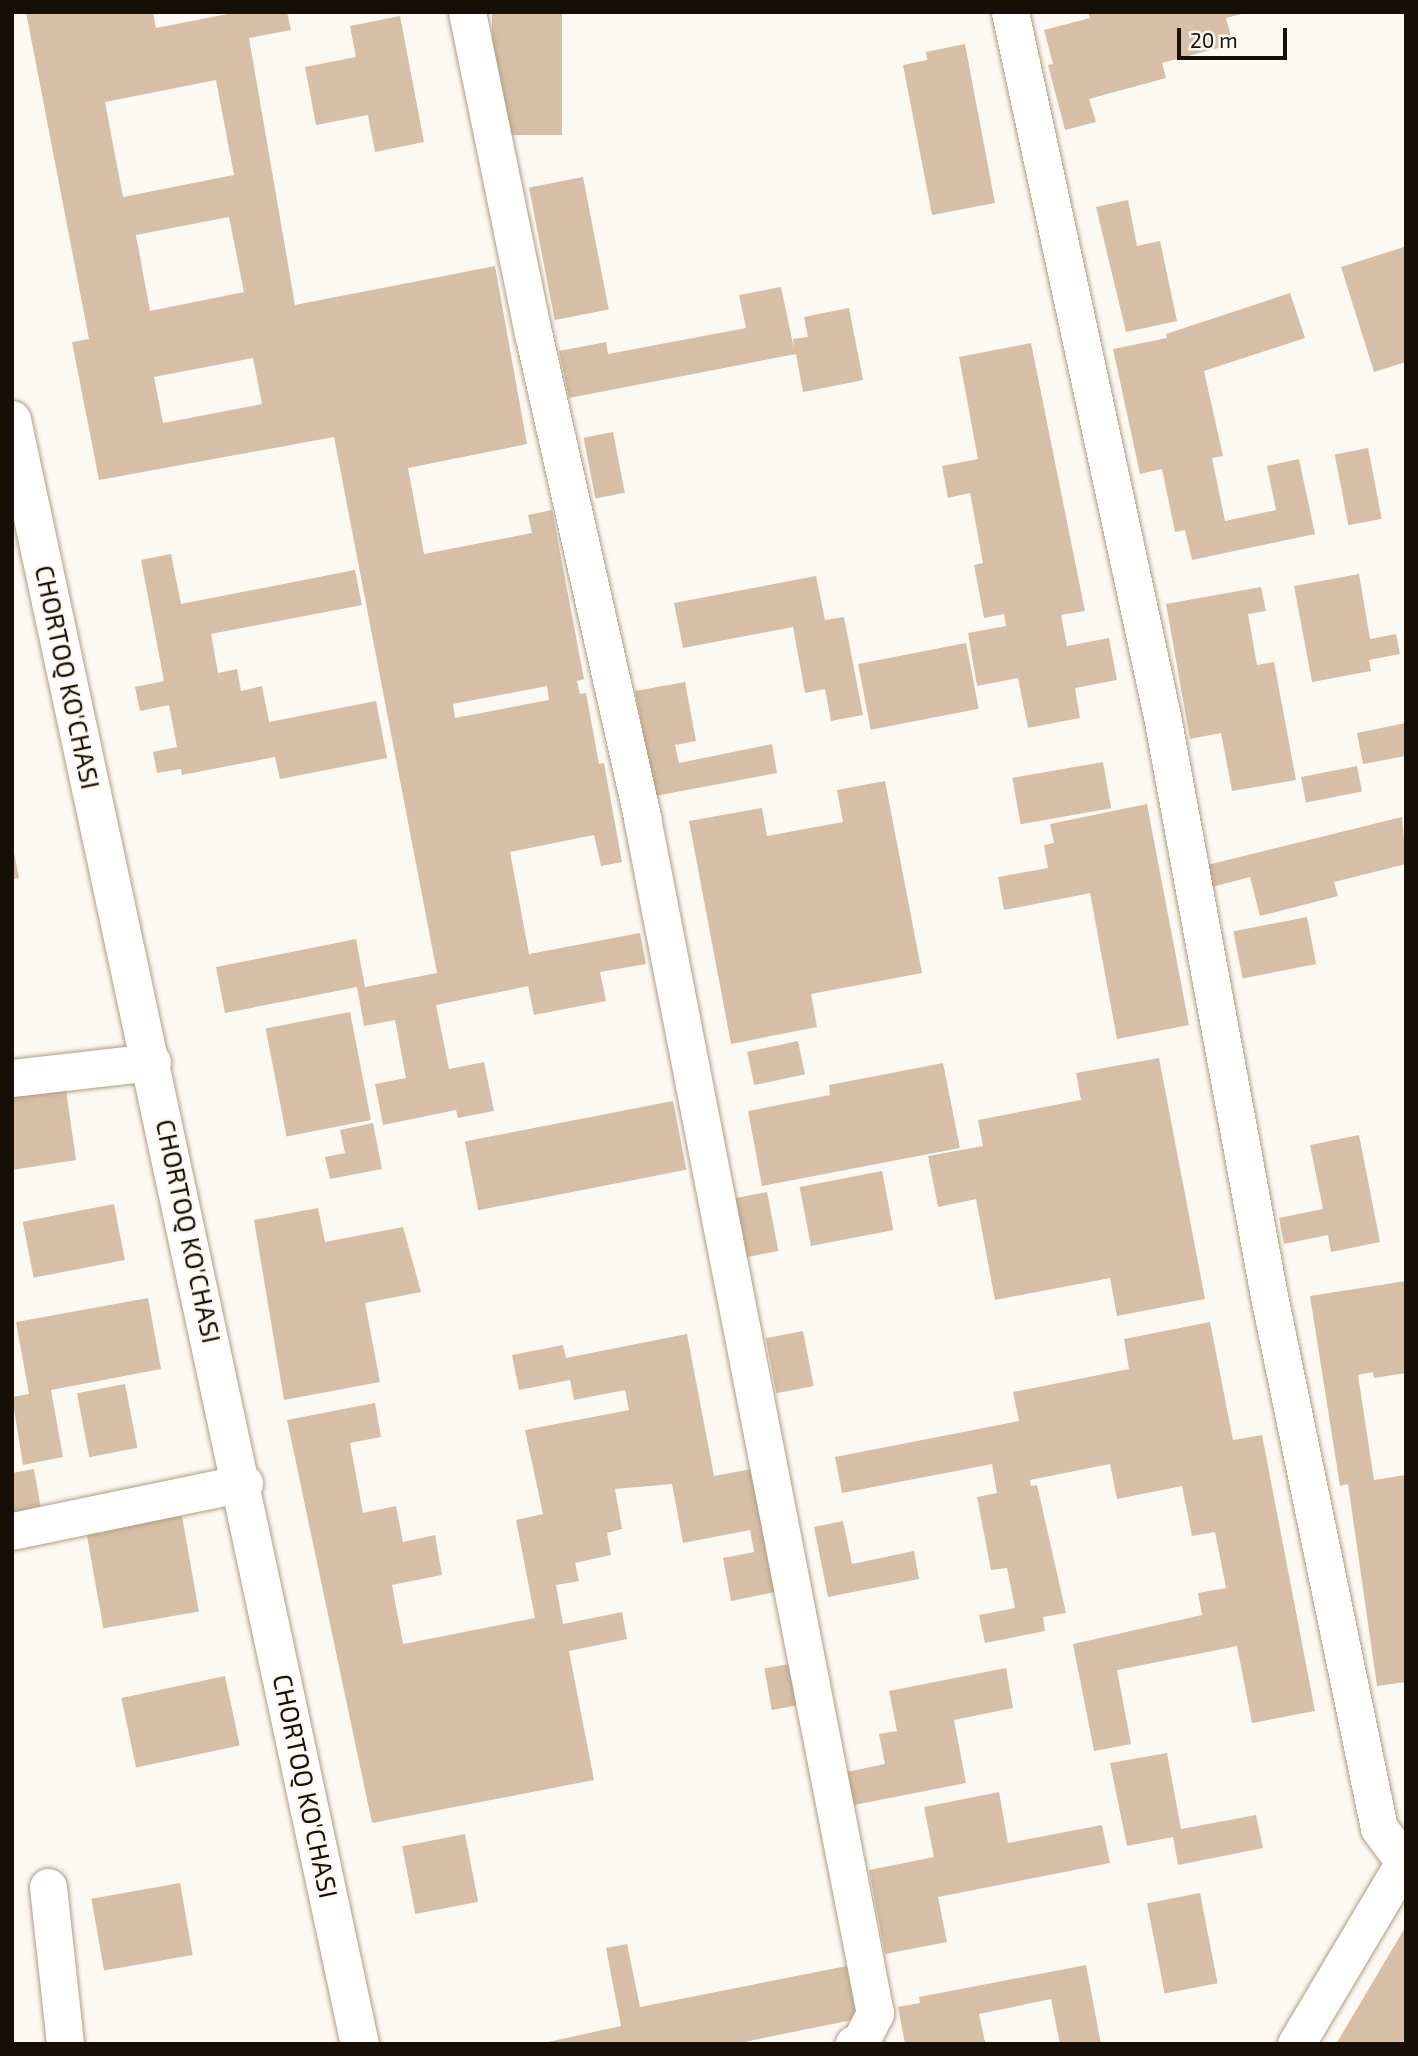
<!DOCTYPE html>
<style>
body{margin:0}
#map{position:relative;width:1418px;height:2056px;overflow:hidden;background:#fcf9f3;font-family:"Exo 2",sans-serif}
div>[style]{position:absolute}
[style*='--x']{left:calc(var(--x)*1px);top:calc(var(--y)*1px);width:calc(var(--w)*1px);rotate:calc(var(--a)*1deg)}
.building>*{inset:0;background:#d7bea6;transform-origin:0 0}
.roads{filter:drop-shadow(0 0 2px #af9e81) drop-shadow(0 0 2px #af9e81)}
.minor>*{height:37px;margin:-18.5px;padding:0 18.5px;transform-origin:18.5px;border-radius:18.5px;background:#fff}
.tertiary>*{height:38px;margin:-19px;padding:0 19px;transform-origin:19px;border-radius:19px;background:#fff}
span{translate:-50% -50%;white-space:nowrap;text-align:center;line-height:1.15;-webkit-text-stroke:5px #fcf9f3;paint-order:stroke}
.street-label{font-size:26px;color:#160f06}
.frame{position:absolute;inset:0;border:14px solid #160f06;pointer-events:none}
.scale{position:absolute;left:1177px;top:28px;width:110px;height:32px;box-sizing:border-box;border:4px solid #160f06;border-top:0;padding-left:9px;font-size:21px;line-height:24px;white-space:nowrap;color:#160f06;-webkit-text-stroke:5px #fcf9f3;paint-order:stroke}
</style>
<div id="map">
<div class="building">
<div style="clip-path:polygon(evenodd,26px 12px,153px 12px,156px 28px,238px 12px,287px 12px,291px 30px,249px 38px,295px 305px,495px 266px,527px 444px,408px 468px,424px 554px,532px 533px,528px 515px,552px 510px,584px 679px,577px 681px,580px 694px,586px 693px,599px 764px,604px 763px,622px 862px,601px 866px,594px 835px,510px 852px,529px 954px,640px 933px,646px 964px,600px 972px,606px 1001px,534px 1015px,528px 986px,436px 1005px,449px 1069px,484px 1062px,494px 1111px,458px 1118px,456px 1110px,383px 1125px,375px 1084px,406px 1078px,395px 1020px,364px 1026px,357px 987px,225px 1013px,216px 967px,356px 939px,365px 987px,437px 973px,334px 437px,99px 480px,72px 342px,89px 339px,26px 12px,216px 80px,234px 175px,123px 197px,105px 102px,216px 80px,26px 12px,229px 217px,244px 292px,150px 311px,136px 235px,229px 217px,26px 12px,253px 358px,262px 404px,163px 423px,154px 377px,253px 358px,26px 12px,547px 686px,549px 700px,455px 718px,453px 704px,547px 686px)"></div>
<div style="left:492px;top:12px;width:70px;height:123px"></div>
<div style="clip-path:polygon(1088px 12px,1245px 12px,1245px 13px,1226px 18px,1233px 44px,1162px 63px,1166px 78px,1089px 99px,1096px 122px,1065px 130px,1048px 65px,1053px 64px,1044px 30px,1090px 18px)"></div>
<div style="clip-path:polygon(400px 16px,424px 142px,375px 152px,368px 115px,316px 125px,305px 67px,356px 57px,350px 26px)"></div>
<div style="clip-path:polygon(965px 44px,995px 203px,932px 215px,903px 65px,927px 60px,926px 52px)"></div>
<div style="left:583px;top:177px;width:135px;height:55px;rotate:79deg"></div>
<div style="clip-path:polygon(1128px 200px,1137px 246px,1160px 241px,1177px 321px,1126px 332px,1096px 207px)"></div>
<div style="clip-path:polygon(1404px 247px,1406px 362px,1374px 372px,1341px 267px)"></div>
<div style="clip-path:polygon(781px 287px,794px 349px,793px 339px,808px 337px,804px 317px,849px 308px,863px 380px,803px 392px,796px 354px,569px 398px,559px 351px,606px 342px,608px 354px,746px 328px,739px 295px)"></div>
<div style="clip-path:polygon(1290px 293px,1305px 338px,1204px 371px,1223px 456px,1212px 458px,1225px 521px,1276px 510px,1267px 466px,1299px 459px,1315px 534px,1192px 560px,1185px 530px,1175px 532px,1162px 469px,1140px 474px,1113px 349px,1167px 338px,1166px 334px)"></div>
<div style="clip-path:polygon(1031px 343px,1085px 611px,1061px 615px,1067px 646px,1109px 638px,1117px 680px,1075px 688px,1080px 718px,1028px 728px,1018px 678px,977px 686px,968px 633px,1006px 626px,1004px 614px,984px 618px,974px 565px,983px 563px,970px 493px,948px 498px,942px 466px,978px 459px,959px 357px)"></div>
<div style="left:613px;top:432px;width:62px;height:30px;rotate:79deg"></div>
<div style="left:1368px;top:448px;width:72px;height:34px;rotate:79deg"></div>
<div style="clip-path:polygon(171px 554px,181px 604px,355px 570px,362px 605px,211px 634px,218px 673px,237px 669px,241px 691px,262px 686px,269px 722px,376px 701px,387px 758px,280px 779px,275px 757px,182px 775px,181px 769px,157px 773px,153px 752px,177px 747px,169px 705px,140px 711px,135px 687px,164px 681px,141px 560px)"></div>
<div style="clip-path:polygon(1359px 574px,1370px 639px,1396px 634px,1400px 654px,1369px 660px,1371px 671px,1312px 682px,1294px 586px)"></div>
<div style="clip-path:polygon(816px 576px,825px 620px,844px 617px,863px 715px,831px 721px,825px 689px,805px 693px,793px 627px,683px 648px,674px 603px)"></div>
<div style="clip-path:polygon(1261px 587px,1266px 611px,1248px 614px,1257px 665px,1274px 662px,1296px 780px,1232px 791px,1221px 733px,1190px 739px,1166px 604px)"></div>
<div style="left:966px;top:643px;width:67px;height:110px;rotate:79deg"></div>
<div style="clip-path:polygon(685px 682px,696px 741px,675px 745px,679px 763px,772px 744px,777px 773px,655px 796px,635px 691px)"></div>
<div style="clip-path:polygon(1406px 723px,1406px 756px,1363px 764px,1357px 733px)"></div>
<div style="left:1103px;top:762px;width:47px;height:92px;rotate:80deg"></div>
<div style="left:1357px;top:766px;width:26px;height:57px;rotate:79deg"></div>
<div style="clip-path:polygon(885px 781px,922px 973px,811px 994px,817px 1027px,731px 1044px,689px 821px,762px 808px,767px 836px,843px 822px,837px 790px)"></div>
<div style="clip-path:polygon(1147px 804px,1189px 1025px,1117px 1039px,1090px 893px,1004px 910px,998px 877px,1048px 868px,1044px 845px,1054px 843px,1050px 824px)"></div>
<div style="clip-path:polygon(1402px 817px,1406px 864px,1334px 882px,1338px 896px,1260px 916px,1250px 877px,1212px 887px,1207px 865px)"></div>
<div style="clip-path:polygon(12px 843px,19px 878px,12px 879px)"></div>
<div style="left:1307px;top:917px;width:48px;height:75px;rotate:79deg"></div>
<div style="left:350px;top:1012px;width:110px;height:86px;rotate:79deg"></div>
<div style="left:798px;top:1041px;width:34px;height:52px;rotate:78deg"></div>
<div style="clip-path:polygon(1159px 1058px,1205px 1299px,1117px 1316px,1110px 1278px,995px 1300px,976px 1199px,938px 1207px,928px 1156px,983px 1146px,978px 1120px,1081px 1100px,1076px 1073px)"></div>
<div style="clip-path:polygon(943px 1063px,960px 1148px,762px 1186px,748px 1111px,830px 1095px,829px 1085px)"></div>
<div style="clip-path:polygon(65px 1083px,76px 1160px,12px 1170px,12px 1091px)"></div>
<div style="left:673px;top:1101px;width:70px;height:212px;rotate:79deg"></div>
<div style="clip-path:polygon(373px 1123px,382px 1169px,330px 1179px,325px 1157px,345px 1153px,340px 1130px)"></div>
<div style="clip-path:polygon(1359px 1135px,1380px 1242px,1331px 1252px,1328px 1235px,1284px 1244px,1279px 1218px,1323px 1209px,1310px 1145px)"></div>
<div style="left:882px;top:1171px;width:60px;height:84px;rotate:79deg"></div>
<div style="left:767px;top:1192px;width:60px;height:35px;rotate:79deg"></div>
<div style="left:114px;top:1204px;width:57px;height:93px;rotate:79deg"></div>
<div style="clip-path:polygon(318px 1208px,325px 1242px,403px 1227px,421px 1292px,365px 1303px,380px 1382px,284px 1400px,254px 1220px)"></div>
<div style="clip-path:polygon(1406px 1281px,1406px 1373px,1374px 1378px,1373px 1372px,1358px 1375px,1374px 1480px,1406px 1475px,1406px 1682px,1377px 1686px,1348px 1484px,1340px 1486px,1310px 1296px)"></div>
<div style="clip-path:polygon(148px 1298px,161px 1369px,51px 1390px,63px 1457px,23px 1465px,12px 1397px,29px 1394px,16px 1322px)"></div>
<div style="clip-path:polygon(1210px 1322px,1233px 1440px,1262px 1435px,1315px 1711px,1252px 1723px,1237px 1646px,1117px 1670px,1131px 1744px,1094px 1751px,1073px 1644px,1202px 1615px,1198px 1593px,1226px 1588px,1215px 1532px,1192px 1536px,1182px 1486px,1117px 1499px,1110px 1464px,1030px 1480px,1031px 1486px,1037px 1485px,1066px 1613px,1043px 1617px,1045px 1631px,985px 1643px,979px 1615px,1015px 1608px,1007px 1568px,991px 1570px,977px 1497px,997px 1493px,992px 1464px,842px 1493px,835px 1457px,1019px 1421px,1013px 1392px,1129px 1369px,1124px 1339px)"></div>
<div style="left:803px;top:1331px;width:56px;height:38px;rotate:79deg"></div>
<div style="clip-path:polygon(687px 1334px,714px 1476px,752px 1469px,775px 1592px,731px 1601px,723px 1558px,754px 1552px,750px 1530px,683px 1543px,672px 1484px,615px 1489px,622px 1529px,607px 1533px,611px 1555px,575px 1563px,579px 1581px,556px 1585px,563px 1624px,622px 1612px,627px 1639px,569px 1651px,594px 1780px,372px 1823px,287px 1420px,375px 1403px,381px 1437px,350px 1443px,363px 1513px,396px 1506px,403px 1542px,435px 1535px,442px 1575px,392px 1585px,403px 1644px,535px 1618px,516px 1520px,543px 1514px,525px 1430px,629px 1410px,625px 1390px,574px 1400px,570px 1380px,519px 1390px,512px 1355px,563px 1345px,566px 1358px)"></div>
<div style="left:125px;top:1384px;width:65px;height:49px;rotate:79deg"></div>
<div style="clip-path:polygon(34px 1469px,42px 1514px,12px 1519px,12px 1473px)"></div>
<div style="left:182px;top:1516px;width:97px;height:97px;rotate:80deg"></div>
<div style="clip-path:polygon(843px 1521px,852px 1564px,914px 1551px,919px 1579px,828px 1597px,814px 1527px)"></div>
<div style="left:790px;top:1664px;width:42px;height:26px;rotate:80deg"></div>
<div style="clip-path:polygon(1006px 1668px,1013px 1708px,954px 1720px,966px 1783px,854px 1805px,847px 1772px,885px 1764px,879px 1734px,897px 1731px,889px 1691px)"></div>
<div style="left:225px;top:1676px;width:71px;height:106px;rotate:78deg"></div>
<div style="clip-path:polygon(1167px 1753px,1181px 1829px,1256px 1815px,1263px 1848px,1178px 1865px,1173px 1837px,1127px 1846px,1110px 1763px)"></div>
<div style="clip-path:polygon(999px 1792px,1008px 1843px,1102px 1825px,1110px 1863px,938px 1897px,947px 1942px,885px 1954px,869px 1870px,934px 1857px,924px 1807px)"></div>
<div style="left:465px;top:1834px;width:69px;height:64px;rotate:79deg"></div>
<div style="left:180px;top:1883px;width:73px;height:90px;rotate:80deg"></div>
<div style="left:1200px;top:1893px;width:92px;height:54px;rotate:79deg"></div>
<div style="clip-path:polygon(1406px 1926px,1406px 2044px,1336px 2044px)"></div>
<div style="clip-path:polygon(627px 1944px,640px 2007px,847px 1966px,857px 2019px,734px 2044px,539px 2044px,621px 2026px,606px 1948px)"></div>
<div style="clip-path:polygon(1086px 1965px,1101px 2044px,1060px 2044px,1051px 1999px,979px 2014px,985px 2042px,905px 2044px,898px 2007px,920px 2003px,919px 1997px)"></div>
</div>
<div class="roads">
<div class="minor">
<div style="--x:467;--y:12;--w:332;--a:78.4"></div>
<div style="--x:534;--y:337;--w:493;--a:77.3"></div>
<div style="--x:642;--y:818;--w:1218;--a:78.97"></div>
<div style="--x:875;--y:2013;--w:31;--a:117"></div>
<div style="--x:861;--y:2041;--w:8;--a:157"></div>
<div style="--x:1010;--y:12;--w:720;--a:77.82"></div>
<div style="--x:1162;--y:716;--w:590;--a:79.55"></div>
<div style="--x:1269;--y:1296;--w:543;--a:78.32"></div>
<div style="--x:1379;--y:1828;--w:42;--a:53.7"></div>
<div style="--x:12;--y:1078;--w:141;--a:-6.5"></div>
<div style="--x:12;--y:1531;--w:237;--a:-11.7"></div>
<div style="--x:48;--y:1887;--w:158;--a:83.8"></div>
<div style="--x:1296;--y:2044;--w:215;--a:-59.3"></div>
</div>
<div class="tertiary">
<div style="--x:12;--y:420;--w:1661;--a:77.91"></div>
</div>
</div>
<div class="street-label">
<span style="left:68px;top:677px;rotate:78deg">CHORTOQ KO'CHASI</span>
<span style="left:189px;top:1231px;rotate:78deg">CHORTOQ KO'CHASI</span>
<span style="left:306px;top:1786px;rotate:78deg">CHORTOQ KO'CHASI</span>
</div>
<div class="frame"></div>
<div class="scale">20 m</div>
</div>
